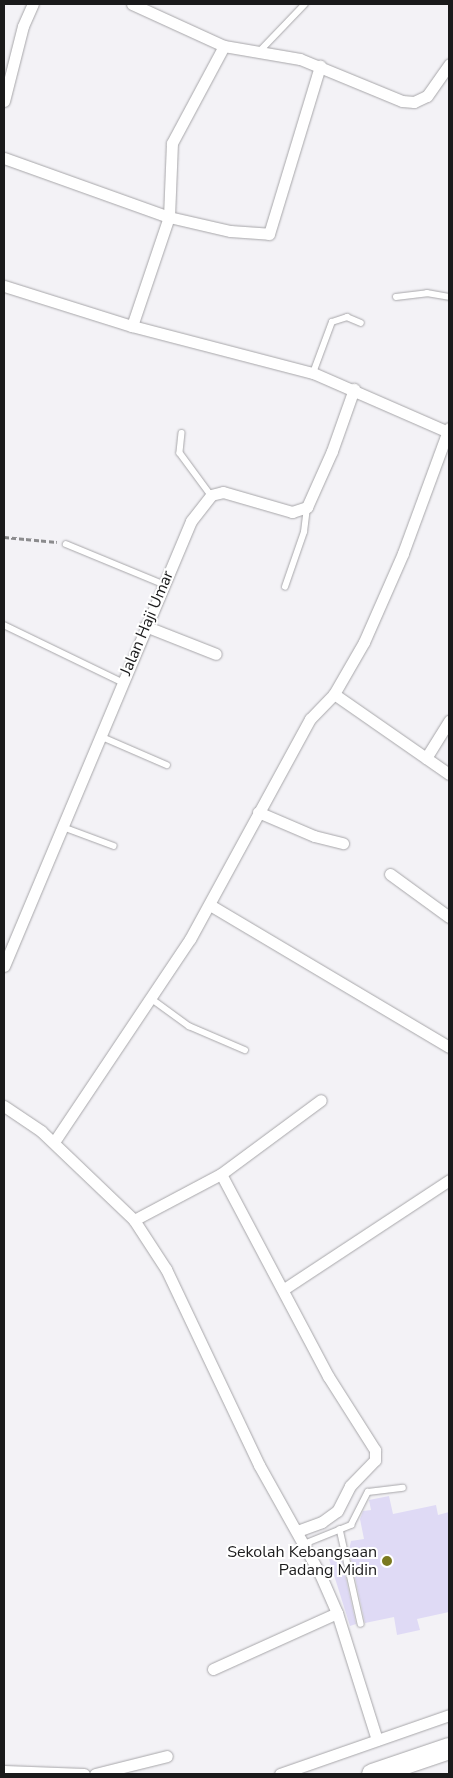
<!DOCTYPE html>
<style>
body{margin:0}
#map{position:relative;width:453px;height:1778px;overflow:hidden;background:#f3f2f6;font-family:"Nunito Sans",sans-serif}
div>[style]{position:absolute}
[style*='--x']{left:calc(var(--x)*1px);top:calc(var(--y)*1px);width:calc(var(--w)*1px);rotate:calc(var(--a)*1deg)}
.building>*{inset:0;background:#dfdaf5}
.path>*{height:2.5px;margin-top:-1.25px;transform-origin:0;background:repeating-linear-gradient(90deg,#8b8b8d 0 5px,transparent 0 7.5px)}
.roads{filter:drop-shadow(0 0 1px #a7a6a9) drop-shadow(0 0 1px #a7a6a9)}
.lane>*{height:5.5px;margin:-2.75px;padding:0 2.75px;transform-origin:2.75px;border-radius:2.75px;background:#fff}
.street>*{height:11px;margin:-5.5px;padding:0 5.5px;transform-origin:5.5px;border-radius:5.5px;background:#fff}
.highway>*{height:21px;margin:-10.5px;padding:0 10.5px;transform-origin:10.5px;border-radius:10.5px;background:#fff}
.dots>*{width:14px;height:14px;translate:-50% -50%;box-sizing:border-box;border:2px solid #fff;border-radius:50%}
span{translate:-50% -50%;white-space:nowrap;text-align:center;line-height:1.15;-webkit-text-stroke:4px #fff;paint-order:stroke}
.street-label{font-size:16px;color:#1a1a1b}
.poi-label{font-size:16px;color:#1a1a1b}
.right{translate:-100% -50%;text-align:right}
.frame{position:absolute;inset:0;border:5px solid #1a1a1b;pointer-events:none}
</style>
<div id="map">
<div class="building">
<div style="clip-path:polygon(389px 1496px,393px 1514px,436px 1505px,438px 1515px,449px 1512px,449px 1612px,417px 1619px,420px 1630px,397px 1635px,394px 1617px,365px 1623px,349px 1550px,351px 1541px,364px 1539px,360px 1519px,363px 1511px,371px 1510px,369px 1500px)"></div>
<div style="clip-path:polygon(340px 1552px,356px 1624px,350px 1626px,328px 1556px)"></div>
</div>
<div class="path">
<div style="--x:4;--y:537;--w:53;--a:5.4"></div>
</div>
<div class="roads">
<div class="lane">
<div style="--x:259;--y:52;--w:66;--a:-46.2"></div>
<div style="--x:396;--y:297;--w:31;--a:-7"></div>
<div style="--x:427;--y:293;--w:22;--a:10"></div>
<div style="--x:313;--y:373;--w:54;--a:-69.6"></div>
<div style="--x:332;--y:322;--w:16;--a:-18"></div>
<div style="--x:347;--y:317;--w:15;--a:23"></div>
<div style="--x:182;--y:433;--w:20;--a:96"></div>
<div style="--x:180;--y:453;--w:52;--a:53.6"></div>
<div style="--x:66;--y:544;--w:105;--a:22.4"></div>
<div style="--x:285;--y:587;--w:58;--a:-70.9"></div>
<div style="--x:304;--y:532;--w:25;--a:-83"></div>
<div style="--x:4;--y:625;--w:131;--a:25.8"></div>
<div style="--x:100;--y:736;--w:73;--a:23.4"></div>
<div style="--x:63;--y:827;--w:54;--a:20.4"></div>
<div style="--x:152;--y:999;--w:46;--a:36.1"></div>
<div style="--x:189;--y:1026;--w:61;--a:23.2"></div>
<div style="--x:340;--y:1529;--w:97;--a:77.5"></div>
<div style="--x:304;--y:1544;--w:51;--a:-22"></div>
<div style="--x:351;--y:1525;--w:37;--a:-63"></div>
<div style="--x:368;--y:1492;--w:35;--a:-7"></div>
</div>
<div class="street">
<div style="--x:132;--y:4;--w:101;--a:24.5"></div>
<div style="--x:224;--y:46;--w:77;--a:9.7"></div>
<div style="--x:300;--y:59;--w:110;--a:22.4"></div>
<div style="--x:402;--y:101;--w:12;--a:5"></div>
<div style="--x:414;--y:102;--w:14;--a:-25"></div>
<div style="--x:427;--y:96;--w:39;--a:-55"></div>
<div style="--x:4;--y:101;--w:77;--a:-75.8"></div>
<div style="--x:23;--y:26;--w:24;--a:-66"></div>
<div style="--x:4;--y:158;--w:175;--a:19.7"></div>
<div style="--x:169;--y:217;--w:63;--a:12.9"></div>
<div style="--x:230;--y:231;--w:39;--a:4"></div>
<div style="--x:269;--y:234;--w:176;--a:-73.1"></div>
<div style="--x:4;--y:286;--w:134;--a:17.4"></div>
<div style="--x:132;--y:326;--w:187;--a:14.6"></div>
<div style="--x:313;--y:373;--w:147;--a:23.6"></div>
<div style="--x:132;--y:326;--w:115;--a:-71.3"></div>
<div style="--x:169;--y:217;--w:74;--a:-87.7"></div>
<div style="--x:172;--y:143;--w:110;--a:-61.8"></div>
<div style="--x:145;--y:626;--w:76;--a:21.5"></div>
<div style="--x:334;--y:694;--w:140;--a:34.8"></div>
<div style="--x:426;--y:758;--w:44;--a:-58.1"></div>
<div style="--x:258;--y:812;--w:61;--a:23.2"></div>
<div style="--x:314;--y:836;--w:30;--a:14"></div>
<div style="--x:390;--y:874;--w:73;--a:36.1"></div>
<div style="--x:210;--y:905;--w:278;--a:30.7"></div>
<div style="--x:4;--y:966;--w:483;--a:-67.2"></div>
<div style="--x:191;--y:521;--w:33;--a:-52"></div>
<div style="--x:211;--y:495;--w:12;--a:-14"></div>
<div style="--x:223;--y:492;--w:72;--a:16.2"></div>
<div style="--x:292;--y:512;--w:16;--a:-18"></div>
<div style="--x:307;--y:507;--w:61;--a:-65.9"></div>
<div style="--x:332;--y:451;--w:66;--a:-70.5"></div>
<div style="--x:4;--y:1106;--w:45;--a:34"></div>
<div style="--x:41;--y:1131;--w:129;--a:43.7"></div>
<div style="--x:134;--y:1220;--w:59;--a:56.9"></div>
<div style="--x:166;--y:1269;--w:217;--a:64.6"></div>
<div style="--x:259;--y:1465;--w:125;--a:60.8"></div>
<div style="--x:320;--y:1574;--w:43;--a:66.4"></div>
<div style="--x:337;--y:1613;--w:133;--a:72.5"></div>
<div style="--x:54;--y:1142;--w:244;--a:-56.2"></div>
<div style="--x:190;--y:939;--w:251;--a:-61.4"></div>
<div style="--x:310;--y:719;--w:35;--a:-46"></div>
<div style="--x:334;--y:694;--w:60;--a:-60"></div>
<div style="--x:364;--y:642;--w:97;--a:-66.3"></div>
<div style="--x:403;--y:553;--w:133;--a:-69.8"></div>
<div style="--x:221;--y:1174;--w:229;--a:62.1"></div>
<div style="--x:328;--y:1376;--w:88;--a:57.6"></div>
<div style="--x:375;--y:1450;--w:10;--a:90"></div>
<div style="--x:375;--y:1460;--w:36;--a:134"></div>
<div style="--x:350;--y:1486;--w:28;--a:117"></div>
<div style="--x:337;--y:1511;--w:19;--a:144"></div>
<div style="--x:322;--y:1522;--w:27;--a:160"></div>
<div style="--x:134;--y:1220;--w:98;--a:-27.9"></div>
<div style="--x:221;--y:1174;--w:124;--a:-36.5"></div>
<div style="--x:284;--y:1289;--w:198;--a:-33.4"></div>
<div style="--x:213;--y:1669;--w:136;--a:-24.3"></div>
<div style="--x:4;--y:1771;--w:80;--a:2.1"></div>
<div style="--x:95;--y:1774;--w:74;--a:-14"></div>
<div style="--x:280;--y:1774;--w:179;--a:-19.2"></div>
</div>
<div class="highway">
<div style="--x:372;--y:1774;--w:81;--a:-18.7"></div>
</div>
</div>
<div class="dots">
<div style="left:387px;top:1561px;background:#7a7920"></div>
</div>
<div class="street-label">
<span style="left:147px;top:623px;rotate:-67deg">Jalan Haji Umar</span>
</div>
<div class="poi-label">
<span class="right" style="left:377px;top:1561px">Sekolah Kebangsaan<br>Padang Midin</span>
</div>
<div class="frame"></div>
</div>
